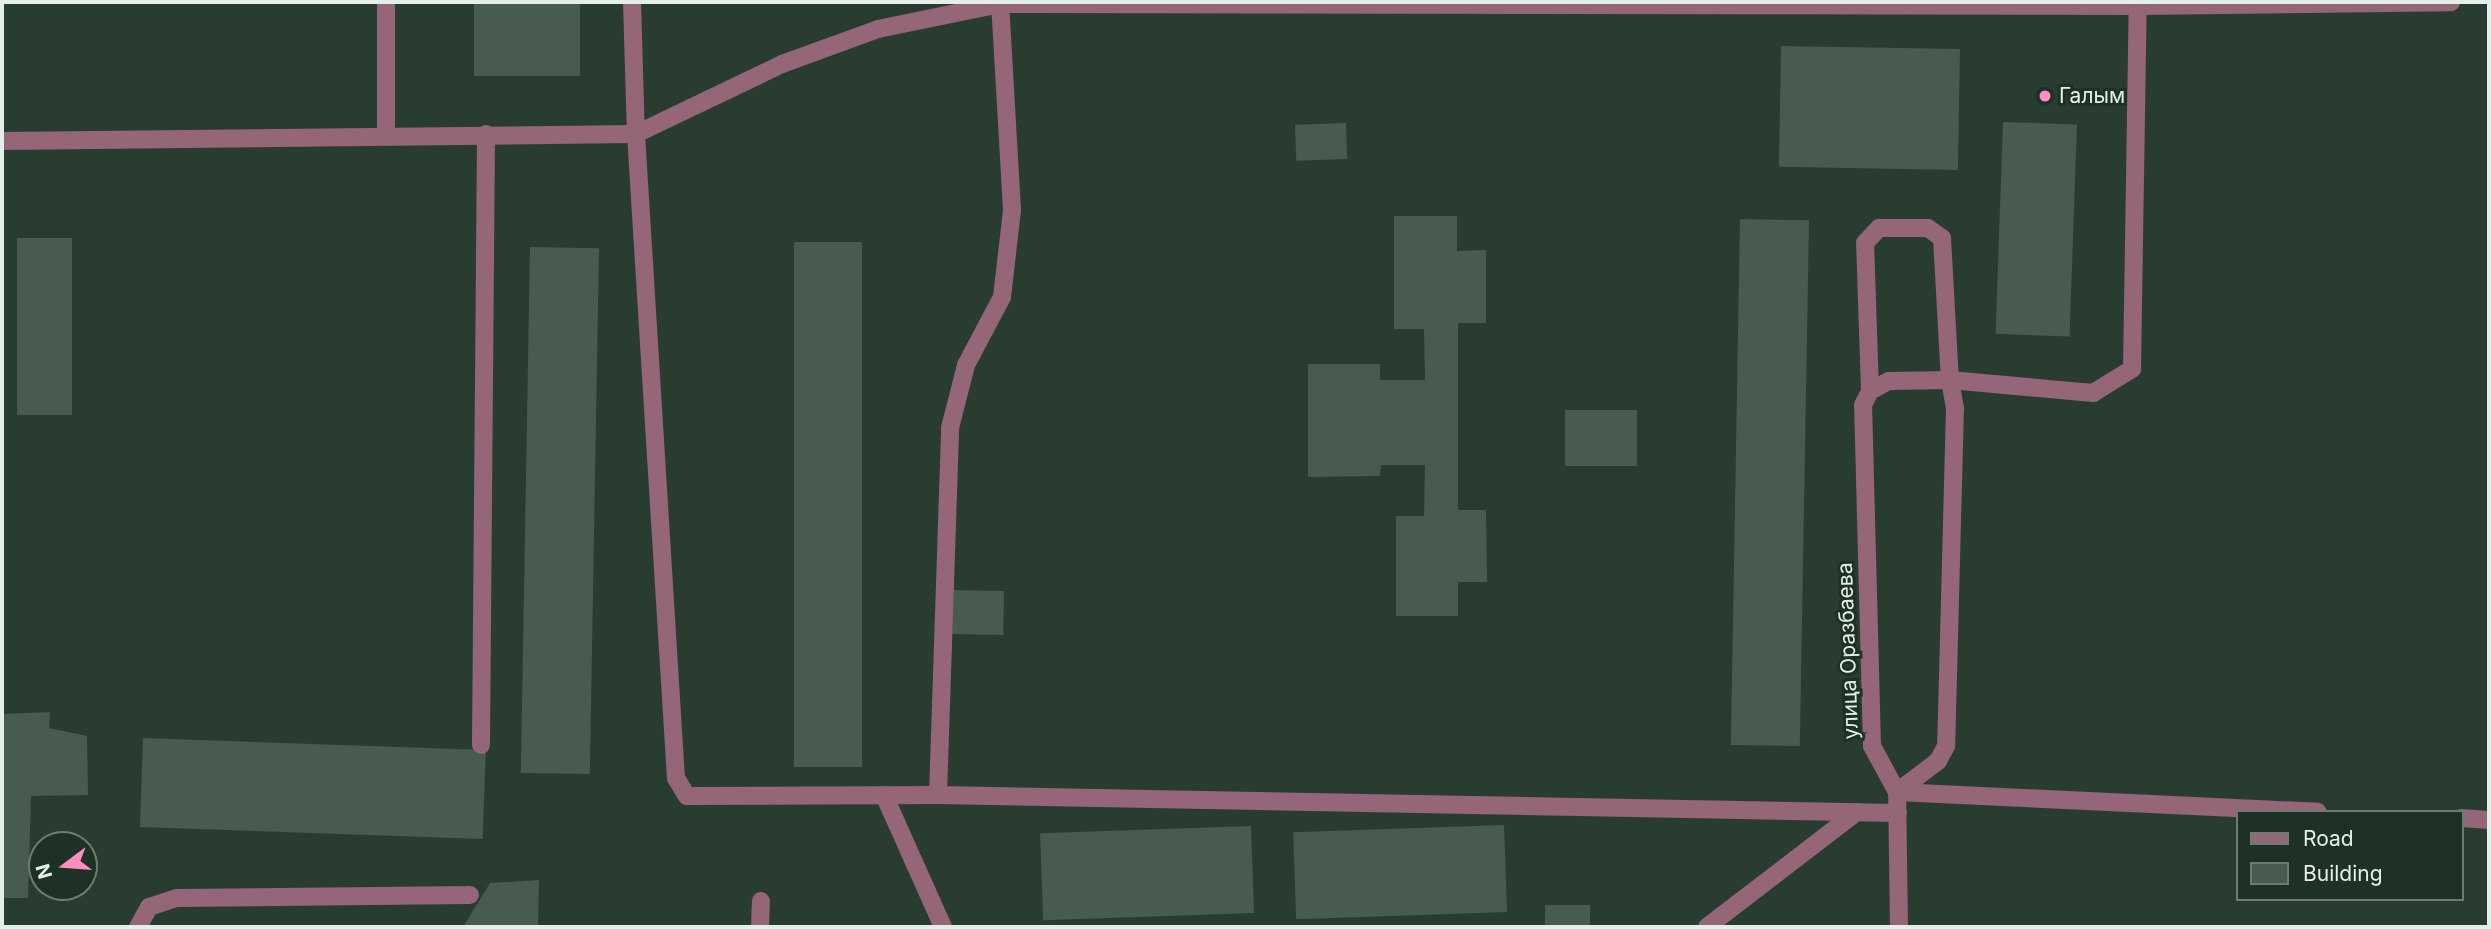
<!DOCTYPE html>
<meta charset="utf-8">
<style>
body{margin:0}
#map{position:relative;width:2491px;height:929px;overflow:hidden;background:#283c31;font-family:Inter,sans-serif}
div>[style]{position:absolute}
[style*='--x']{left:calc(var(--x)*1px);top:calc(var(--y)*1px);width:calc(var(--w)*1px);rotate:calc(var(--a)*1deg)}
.building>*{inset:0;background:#475b50;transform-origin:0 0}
.minor>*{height:18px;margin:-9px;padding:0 9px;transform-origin:9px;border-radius:9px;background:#956578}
.dots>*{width:19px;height:19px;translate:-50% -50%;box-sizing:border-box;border:4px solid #1e3127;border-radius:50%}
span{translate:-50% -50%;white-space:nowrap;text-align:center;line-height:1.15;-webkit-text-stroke:6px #1e3127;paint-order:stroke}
.poi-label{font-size:21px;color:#e3efe8}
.left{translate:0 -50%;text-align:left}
.street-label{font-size:21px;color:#e3efe8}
.frame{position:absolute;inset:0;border:4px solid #e3efe8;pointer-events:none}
.legend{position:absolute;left:2236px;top:810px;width:228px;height:91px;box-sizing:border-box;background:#1e3127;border:2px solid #6d7d74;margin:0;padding:9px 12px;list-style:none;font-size:21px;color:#e3efe8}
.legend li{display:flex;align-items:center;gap:14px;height:35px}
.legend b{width:35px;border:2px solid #6d7d74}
.north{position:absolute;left:28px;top:831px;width:70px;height:70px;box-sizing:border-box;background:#1e3127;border:2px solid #6d7d74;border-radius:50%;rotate:254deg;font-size:19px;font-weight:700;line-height:28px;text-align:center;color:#e3efe8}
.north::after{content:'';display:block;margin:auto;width:24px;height:32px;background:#fd8ebe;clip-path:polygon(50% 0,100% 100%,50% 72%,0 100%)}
</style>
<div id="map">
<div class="building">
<div style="left:474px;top:2px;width:106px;height:74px"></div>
<div style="left:1960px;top:49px;width:121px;height:179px;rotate:91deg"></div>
<div style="left:2003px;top:122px;width:74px;height:212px;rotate:2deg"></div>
<div style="left:1346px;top:123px;width:36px;height:51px;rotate:88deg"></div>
<div style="clip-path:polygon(1394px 216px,1457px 216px,1457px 251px,1486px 250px,1486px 323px,1458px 323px,1458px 510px,1486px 510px,1487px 582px,1458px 582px,1458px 616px,1396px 616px,1396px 516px,1424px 516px,1425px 465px,1381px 465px,1380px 476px,1308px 477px,1308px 364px,1380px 364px,1380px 380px,1425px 380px,1424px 329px,1394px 329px)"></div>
<div style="left:1740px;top:219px;width:69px;height:526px;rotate:1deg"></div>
<div style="left:17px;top:238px;width:55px;height:177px"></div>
<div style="left:794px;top:242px;width:68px;height:525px"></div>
<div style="left:530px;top:247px;width:69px;height:526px;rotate:1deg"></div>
<div style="left:1637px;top:410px;width:56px;height:72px;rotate:90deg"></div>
<div style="left:953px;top:590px;width:51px;height:44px;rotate:1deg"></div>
<div style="clip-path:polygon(50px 712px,49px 728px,87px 736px,88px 795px,31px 796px,28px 898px,2px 898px,2px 714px)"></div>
<div style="left:143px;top:738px;width:343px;height:89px;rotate:2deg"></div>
<div style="left:1504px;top:825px;width:87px;height:211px;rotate:88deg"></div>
<div style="left:1251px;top:826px;width:87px;height:211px;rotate:88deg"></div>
<div style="clip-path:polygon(539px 880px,538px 927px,463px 927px,490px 883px)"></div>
<div style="left:1545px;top:905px;width:45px;height:22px"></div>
</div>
<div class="minor">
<div style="--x:386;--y:2;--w:134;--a:90"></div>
<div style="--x:632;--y:2;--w:132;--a:88.3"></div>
<div style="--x:636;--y:134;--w:645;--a:86.45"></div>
<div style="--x:676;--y:778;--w:21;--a:59"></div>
<div style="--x:687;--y:796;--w:251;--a:-0.2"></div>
<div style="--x:938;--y:795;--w:367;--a:-88.1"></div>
<div style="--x:950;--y:428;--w:65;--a:-75.7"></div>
<div style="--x:966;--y:365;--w:77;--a:-62.1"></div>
<div style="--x:1002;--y:297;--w:88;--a:-83.4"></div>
<div style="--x:1012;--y:210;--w:206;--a:-93.3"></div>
<div style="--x:2;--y:141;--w:634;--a:-0.63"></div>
<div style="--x:636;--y:134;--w:162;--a:-25.6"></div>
<div style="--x:782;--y:64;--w:102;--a:-20"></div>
<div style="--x:878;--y:29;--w:125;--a:-11.6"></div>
<div style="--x:1000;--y:4;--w:1138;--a:0.1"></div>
<div style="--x:2138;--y:6;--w:313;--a:-0.7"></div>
<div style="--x:1870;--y:391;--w:148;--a:-91.9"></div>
<div style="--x:1865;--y:243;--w:21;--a:-47"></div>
<div style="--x:1879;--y:228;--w:49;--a:0"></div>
<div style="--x:1928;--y:228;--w:17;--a:36"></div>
<div style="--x:1942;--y:238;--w:142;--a:86.8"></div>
<div style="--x:1950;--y:380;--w:28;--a:80"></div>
<div style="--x:1955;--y:408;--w:338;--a:91.5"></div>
<div style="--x:1946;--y:746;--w:17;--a:118"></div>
<div style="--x:1938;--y:761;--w:51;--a:142.9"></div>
<div style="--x:481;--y:745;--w:611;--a:-89.53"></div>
<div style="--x:1897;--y:792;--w:421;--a:2.7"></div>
<div style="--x:884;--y:795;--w:145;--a:65.9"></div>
<div style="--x:938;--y:795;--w:960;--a:1.07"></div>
<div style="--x:2461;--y:818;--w:28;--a:4"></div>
<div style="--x:138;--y:927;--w:23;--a:-61"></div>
<div style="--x:149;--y:907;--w:29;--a:-18"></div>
<div style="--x:177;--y:898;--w:293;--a:-0.6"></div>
<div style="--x:760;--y:927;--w:26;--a:-88"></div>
<div style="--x:1707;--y:927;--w:189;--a:-37.5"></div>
<div style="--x:1899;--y:927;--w:135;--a:-90.8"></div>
<div style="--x:1897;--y:792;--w:52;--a:-118.5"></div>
<div style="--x:1872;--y:746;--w:341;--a:-91.5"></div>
<div style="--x:1863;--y:405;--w:16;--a:-63"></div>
<div style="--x:1870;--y:391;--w:21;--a:-28"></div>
<div style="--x:1889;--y:381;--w:61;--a:-0.9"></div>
<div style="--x:1950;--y:380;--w:144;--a:5.2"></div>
<div style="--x:2093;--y:393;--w:46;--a:-31.6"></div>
<div style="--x:2132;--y:369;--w:363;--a:-89.1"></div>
</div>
<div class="dots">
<div style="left:2045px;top:96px;background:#fd8ebe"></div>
</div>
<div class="poi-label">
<span class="left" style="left:2059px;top:96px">Галым</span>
</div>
<div class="street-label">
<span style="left:1848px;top:651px;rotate:-92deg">улица Оразбаева</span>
</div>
<div class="frame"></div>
<ul class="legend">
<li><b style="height:9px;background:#956578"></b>Road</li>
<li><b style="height:19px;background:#475b50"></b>Building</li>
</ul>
<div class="north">N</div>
</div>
